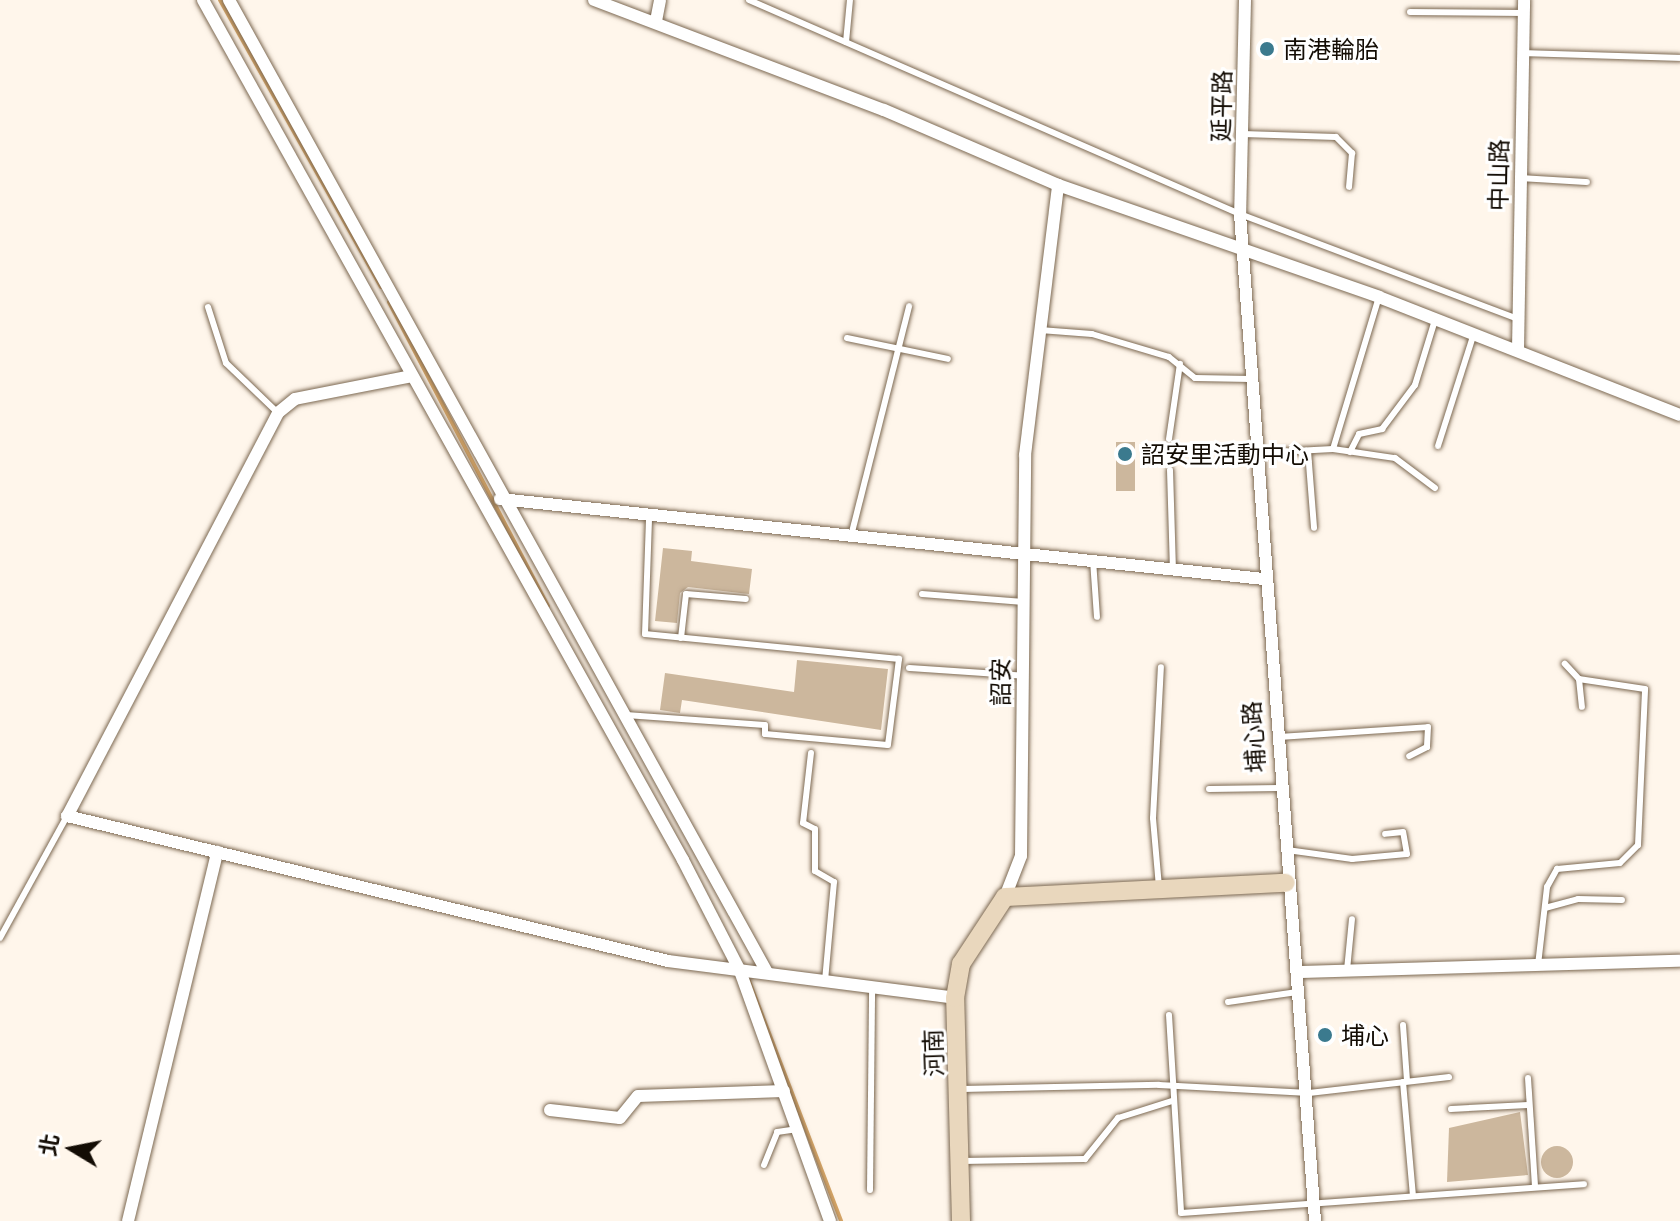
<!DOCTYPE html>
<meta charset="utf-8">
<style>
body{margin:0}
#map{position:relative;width:1680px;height:1221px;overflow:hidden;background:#fff6eb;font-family:"Open Sans","Noto Sans TC",sans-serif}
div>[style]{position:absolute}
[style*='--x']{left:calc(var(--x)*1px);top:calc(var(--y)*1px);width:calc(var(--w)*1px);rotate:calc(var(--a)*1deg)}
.stream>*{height:4px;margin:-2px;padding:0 2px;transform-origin:2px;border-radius:2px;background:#d6a566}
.building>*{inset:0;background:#ccb79d;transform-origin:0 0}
.round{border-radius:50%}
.roads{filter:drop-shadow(0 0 2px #7c6851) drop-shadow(0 0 2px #7c6851)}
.lane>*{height:6px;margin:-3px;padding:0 3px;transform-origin:3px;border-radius:3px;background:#fff}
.street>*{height:12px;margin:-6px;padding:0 6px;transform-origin:6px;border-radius:6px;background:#fff}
.secondary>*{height:18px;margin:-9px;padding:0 9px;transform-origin:9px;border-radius:9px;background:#e9d7bd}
.dots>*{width:22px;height:22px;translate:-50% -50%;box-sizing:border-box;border:4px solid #fff;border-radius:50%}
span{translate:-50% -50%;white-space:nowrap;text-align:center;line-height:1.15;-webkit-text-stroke:6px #fff;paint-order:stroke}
.poi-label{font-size:24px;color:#130c04}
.left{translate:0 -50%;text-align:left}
.street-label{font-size:24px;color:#130c04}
.north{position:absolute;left:32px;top:1109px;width:80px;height:80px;-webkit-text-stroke:6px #fff;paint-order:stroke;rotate:280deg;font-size:22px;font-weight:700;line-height:32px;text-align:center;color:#130c04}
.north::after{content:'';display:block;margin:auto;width:28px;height:36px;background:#130c04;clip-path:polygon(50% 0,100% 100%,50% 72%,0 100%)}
</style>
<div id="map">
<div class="stream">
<div style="--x:220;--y:0;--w:329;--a:60.7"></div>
<div style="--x:389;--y:302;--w:343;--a:62.4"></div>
<div style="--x:749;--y:981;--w:257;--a:69"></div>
</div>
<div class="building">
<div style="left:1116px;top:442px;width:19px;height:49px"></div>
<div style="clip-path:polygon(663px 548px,692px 551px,691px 561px,752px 569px,749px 594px,688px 587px,680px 593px,677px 623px,655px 621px)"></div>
<div style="clip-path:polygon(797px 660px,888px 669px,881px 730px,682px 700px,680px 713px,660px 710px,665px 673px,794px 692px)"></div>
<div style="clip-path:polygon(1520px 1112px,1528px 1175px,1447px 1182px,1449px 1128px)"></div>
<div class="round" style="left:1541px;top:1146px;width:32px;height:32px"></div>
</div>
<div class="roads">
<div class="lane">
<div style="--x:749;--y:0;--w:536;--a:23.55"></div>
<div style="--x:1240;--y:214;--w:297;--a:20.7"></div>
<div style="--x:1410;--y:12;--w:113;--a:0.5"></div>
<div style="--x:846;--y:42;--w:42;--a:-84.6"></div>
<div style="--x:1524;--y:53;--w:156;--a:1.8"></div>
<div style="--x:1243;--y:134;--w:93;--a:1.8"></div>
<div style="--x:1336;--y:137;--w:23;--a:45"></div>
<div style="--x:1352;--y:153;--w:34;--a:95"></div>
<div style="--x:1519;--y:178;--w:68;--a:3.4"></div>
<div style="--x:208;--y:307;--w:59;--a:72.2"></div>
<div style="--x:226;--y:363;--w:72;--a:43.9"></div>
<div style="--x:1040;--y:330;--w:52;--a:4.4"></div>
<div style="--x:1092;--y:334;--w:80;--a:16.6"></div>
<div style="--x:1169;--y:357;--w:33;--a:39"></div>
<div style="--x:1195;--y:378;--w:56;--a:1"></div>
<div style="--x:847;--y:338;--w:103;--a:11.7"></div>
<div style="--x:1169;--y:439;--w:76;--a:-81.7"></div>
<div style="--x:1438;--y:446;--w:115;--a:-72.3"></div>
<div style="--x:1333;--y:449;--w:159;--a:-73.2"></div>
<div style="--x:1308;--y:451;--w:77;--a:85.5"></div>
<div style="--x:1350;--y:452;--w:20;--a:-63"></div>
<div style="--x:1359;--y:434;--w:24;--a:-12"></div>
<div style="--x:1382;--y:429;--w:55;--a:-53.1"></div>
<div style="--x:1415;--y:385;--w:68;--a:-72.9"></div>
<div style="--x:1258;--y:453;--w:75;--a:-3.1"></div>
<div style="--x:1333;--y:449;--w:63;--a:8.3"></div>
<div style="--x:1395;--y:458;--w:50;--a:36.9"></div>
<div style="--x:1170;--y:470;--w:99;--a:88.3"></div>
<div style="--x:851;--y:536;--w:237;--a:-75.8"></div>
<div style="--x:1093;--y:560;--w:57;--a:86"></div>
<div style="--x:922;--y:594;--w:102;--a:4.5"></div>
<div style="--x:681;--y:638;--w:44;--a:-83.5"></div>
<div style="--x:686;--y:594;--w:60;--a:4.8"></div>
<div style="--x:909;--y:668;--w:116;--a:3.9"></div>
<div style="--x:1579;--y:679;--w:28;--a:84"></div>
<div style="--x:626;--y:715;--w:139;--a:4.1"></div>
<div style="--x:765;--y:725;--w:9;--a:90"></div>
<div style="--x:765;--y:734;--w:123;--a:5.1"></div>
<div style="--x:888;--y:745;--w:87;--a:-82.7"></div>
<div style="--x:899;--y:659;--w:255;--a:-174.4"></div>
<div style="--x:645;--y:634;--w:116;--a:-88"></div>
<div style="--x:1279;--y:737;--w:149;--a:-3.8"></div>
<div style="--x:1428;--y:727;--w:20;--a:93"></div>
<div style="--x:1427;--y:747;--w:20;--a:153"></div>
<div style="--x:811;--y:753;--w:70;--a:96.5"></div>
<div style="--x:803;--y:823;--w:13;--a:27"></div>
<div style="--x:815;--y:829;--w:42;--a:90"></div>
<div style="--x:815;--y:871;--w:22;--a:30"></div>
<div style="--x:834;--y:882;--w:98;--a:95.2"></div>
<div style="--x:1209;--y:789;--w:70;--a:-0.8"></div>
<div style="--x:1287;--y:850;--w:66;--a:7.9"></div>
<div style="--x:1352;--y:859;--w:55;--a:-5.2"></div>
<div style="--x:1407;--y:854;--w:22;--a:-100"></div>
<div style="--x:1403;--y:832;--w:18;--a:174"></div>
<div style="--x:1159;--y:887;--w:69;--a:-95"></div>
<div style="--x:1153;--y:818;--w:151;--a:-87"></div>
<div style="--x:1545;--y:908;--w:34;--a:-15"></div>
<div style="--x:1578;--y:899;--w:44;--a:1.3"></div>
<div style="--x:0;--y:938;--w:139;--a:-61.2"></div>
<div style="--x:1538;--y:965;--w:79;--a:-83.4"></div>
<div style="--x:1547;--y:887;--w:21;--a:-61"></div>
<div style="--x:1557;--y:869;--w:63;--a:-5.4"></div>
<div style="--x:1620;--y:863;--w:25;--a:-45"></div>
<div style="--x:1638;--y:845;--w:156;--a:-87.4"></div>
<div style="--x:1645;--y:689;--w:67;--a:-171.4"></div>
<div style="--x:1579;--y:679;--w:21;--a:-133"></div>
<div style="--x:1347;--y:970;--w:51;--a:-84.4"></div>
<div style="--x:1228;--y:1002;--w:70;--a:-8.2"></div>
<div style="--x:1169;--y:1015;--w:198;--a:86.5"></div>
<div style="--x:1181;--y:1213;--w:404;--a:-4.1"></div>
<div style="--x:1403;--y:1025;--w:56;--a:85.9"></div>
<div style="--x:1528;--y:1078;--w:108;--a:86.3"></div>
<div style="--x:1403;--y:1082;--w:114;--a:85"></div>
<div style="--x:962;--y:1089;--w:197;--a:-1.2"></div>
<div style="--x:1159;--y:1085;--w:150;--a:3.1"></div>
<div style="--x:1309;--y:1093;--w:141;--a:-6.5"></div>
<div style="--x:1451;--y:1109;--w:77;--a:-3"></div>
<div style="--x:962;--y:1161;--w:123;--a:-0.9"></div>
<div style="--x:1085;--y:1159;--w:53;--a:-51.2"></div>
<div style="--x:1118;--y:1118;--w:57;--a:-17.5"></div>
<div style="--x:764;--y:1165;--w:35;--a:-68"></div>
<div style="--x:777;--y:1132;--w:21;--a:-8"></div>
<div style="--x:870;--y:1190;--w:204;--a:-89.4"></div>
</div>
<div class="street">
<div style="--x:203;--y:0;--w:985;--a:60.83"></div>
<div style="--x:683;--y:860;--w:125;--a:62.8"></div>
<div style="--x:740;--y:971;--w:266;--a:70.2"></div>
<div style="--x:229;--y:0;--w:1111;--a:61.04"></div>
<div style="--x:594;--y:0;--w:310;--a:20.8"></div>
<div style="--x:884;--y:110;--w:189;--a:23.3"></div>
<div style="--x:1058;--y:185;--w:340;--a:19.2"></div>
<div style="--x:1379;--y:297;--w:323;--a:21.4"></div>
<div style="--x:1245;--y:0;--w:214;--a:91.3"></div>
<div style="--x:1240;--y:214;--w:1010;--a:85.74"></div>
<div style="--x:656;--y:21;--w:21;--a:-79"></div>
<div style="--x:1518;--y:350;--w:350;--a:-89"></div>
<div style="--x:412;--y:376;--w:119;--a:168.9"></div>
<div style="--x:295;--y:399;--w:22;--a:141"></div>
<div style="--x:278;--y:413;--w:455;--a:117.6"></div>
<div style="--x:67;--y:816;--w:618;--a:13.56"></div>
<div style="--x:668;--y:961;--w:289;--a:7.3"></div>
<div style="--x:500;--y:499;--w:768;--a:5.98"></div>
<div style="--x:1005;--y:897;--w:44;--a:-68.7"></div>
<div style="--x:1021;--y:856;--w:401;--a:-89.4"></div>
<div style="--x:1025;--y:455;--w:272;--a:-83"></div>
<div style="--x:1299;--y:972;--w:381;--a:-1.7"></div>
<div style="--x:550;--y:1110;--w:70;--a:6.5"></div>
<div style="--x:620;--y:1118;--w:28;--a:-51"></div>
<div style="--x:638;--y:1096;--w:146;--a:-2"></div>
<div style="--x:128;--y:1221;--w:380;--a:-76.4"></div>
</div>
<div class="secondary">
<div style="--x:961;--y:1221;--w:223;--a:-91.5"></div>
<div style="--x:955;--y:998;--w:35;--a:-80"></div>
<div style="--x:961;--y:964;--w:80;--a:-56.7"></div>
<div style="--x:1005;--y:897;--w:281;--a:-2.9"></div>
</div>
</div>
<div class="dots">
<div style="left:1267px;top:49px;background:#3b7a8e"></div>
<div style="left:1125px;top:454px;background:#3b7a8e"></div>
<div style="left:1325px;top:1035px;background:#3b7a8e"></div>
</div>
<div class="poi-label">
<span class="left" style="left:1283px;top:49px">南港輪胎</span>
<span class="left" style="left:1141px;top:454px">詔安里活動中心</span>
<span class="left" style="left:1341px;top:1035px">埔心</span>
</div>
<div class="street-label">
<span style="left:1221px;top:106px;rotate:-89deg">延平路</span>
<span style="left:1498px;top:175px;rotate:-89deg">中山路</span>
<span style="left:1000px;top:682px;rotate:-90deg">詔安</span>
<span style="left:1253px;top:737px;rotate:-94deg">埔心路</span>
<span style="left:933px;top:1053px;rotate:-92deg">河南</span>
</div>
<div class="north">北</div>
</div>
